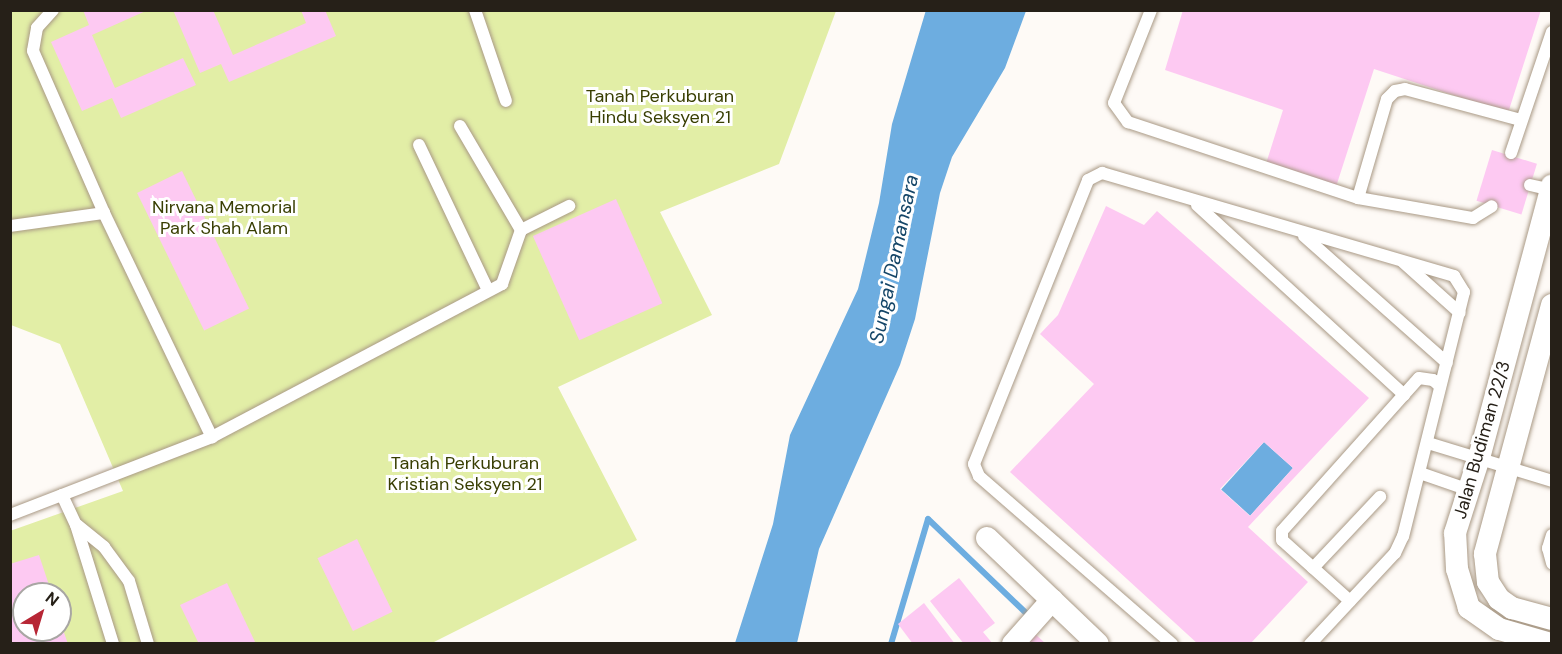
<!DOCTYPE html>
<style>
body{margin:0}
#map{position:relative;width:1562px;height:654px;overflow:hidden;background:#fefaf6;font-family:"DM Sans",sans-serif}
div>[style]{position:absolute}
[style*='--x']{left:calc(var(--x)*1px);top:calc(var(--y)*1px);width:calc(var(--w)*1px);rotate:calc(var(--a)*1deg)}
.green>*{inset:0;background:#e2eea6}
.water>*{inset:0;background:#6dade0;transform-origin:0 0}
.stream>*{height:6px;margin:-3px;padding:0 3px;transform-origin:3px;border-radius:3px;background:#6dade0}
.building>*{inset:0;background:#fdc9f2;transform-origin:0 0}
.roads{filter:drop-shadow(0 0 2px #a99985) drop-shadow(0 0 2px #a99985)}
.lane>*{height:12px;margin:-6px;padding:0 6px;transform-origin:6px;border-radius:6px;background:#fff}
.street>*{height:22px;margin:-11px;padding:0 11px;transform-origin:11px;border-radius:11px;background:#fff}
span{translate:-50% -50%;white-space:nowrap;text-align:center;line-height:1.15;-webkit-text-stroke:6px #fff;paint-order:stroke}
.park-label{font-size:18px;color:#383e02}
.street-label{font-size:18px;color:#262018}
.water-label{font-size:20px;color:#154668;font-style:italic}
.frame{position:absolute;inset:0;border:12px solid #262018;pointer-events:none}
.north{position:absolute;left:12px;top:582px;width:60px;height:60px;box-sizing:border-box;background:#fff;border:2px solid #a8a6a3;border-radius:50%;rotate:38deg;font-size:16px;font-weight:700;line-height:24px;text-align:center;color:#262018}
.north::after{content:'';display:block;margin:auto;width:21px;height:27px;background:#b72635;clip-path:polygon(50% 0,100% 100%,50% 72%,0 100%)}
</style>
<div id="map">
<div class="green">
<div style="clip-path:polygon(evenodd,11px 11px,836px 11px,779px 164px,660px 212px,712px 315px,558px 387px,637px 540px,432px 643px,11px 644px,10px 531px,123px 491px,60px 344px,11px 325px,11px 11px,24px 594px,60px 594px,60px 630px,24px 630px,24px 594px)"></div>
</div>
<div class="water">
<div style="clip-path:polygon(926px 10px,1026px 11px,1005px 68px,952px 157px,940px 193px,915px 319px,900px 365px,819px 549px,797px 643px,735px 643px,773px 524px,790px 435px,858px 289px,879px 203px,892px 124px)"></div>
<div style="left:1264px;top:442px;width:39px;height:64px;rotate:42deg"></div>
</div>
<div class="stream">
<div style="--x:891;--y:644;--w:130;--a:-73.5"></div>
<div style="--x:928;--y:519;--w:134;--a:43.8"></div>
</div>
<div class="building">
<div style="clip-path:polygon(83px 10px,148px 10px,92px 35px,115px 88px,183px 58px,196px 85px,121px 118px,112px 98px,82px 111px,51px 42px,89px 25px)"></div>
<div style="clip-path:polygon(173px 10px,213px 10px,233px 55px,306px 23px,301px 10px,325px 10px,336px 36px,229px 82px,221px 64px,200px 73px)"></div>
<div style="clip-path:polygon(1183px 10px,1541px 10px,1508px 113px,1374px 69px,1334px 193px,1264px 170px,1283px 110px,1165px 70px)"></div>
<div style="left:1492px;top:150px;width:47px;height:53px;rotate:17deg"></div>
<div style="left:182px;top:171px;width:153px;height:50px;rotate:64deg"></div>
<div style="left:616px;top:199px;width:114px;height:91px;rotate:66deg"></div>
<div style="clip-path:polygon(evenodd,1106px 206px,1144px 225px,1157px 211px,1369px 398px,1248px 527px,1308px 582px,1250px 644px,1198px 644px,1010px 472px,1094px 384px,1040px 334px,1058px 315px,1106px 206px,1264px 442px,1293px 468px,1250px 516px,1220px 489px,1264px 442px)"></div>
<div style="left:357px;top:539px;width:81px;height:44px;rotate:64deg"></div>
<div style="clip-path:polygon(39px 555px,52px 594px,24px 594px,24px 630px,60px 630px,60px 621px,68px 644px,10px 644px,10px 564px)"></div>
<div style="clip-path:polygon(959px 578px,995px 623px,983px 632px,993px 644px,964px 644px,930px 601px)"></div>
<div style="clip-path:polygon(227px 583px,256px 644px,199px 644px,180px 605px)"></div>
<div style="clip-path:polygon(924px 603px,955px 644px,913px 644px,898px 624px)"></div>
<div style="clip-path:polygon(1033px 632px,1046px 644px,1023px 644px)"></div>
</div>
<div class="roads">
<div class="lane">
<div style="--x:53;--y:10;--w:24;--a:132"></div>
<div style="--x:37;--y:28;--w:23;--a:100"></div>
<div style="--x:33;--y:51;--w:177;--a:66.3"></div>
<div style="--x:104;--y:213;--w:249;--a:64.3"></div>
<div style="--x:475;--y:10;--w:96;--a:71.2"></div>
<div style="--x:1151;--y:10;--w:100;--a:111.7"></div>
<div style="--x:1114;--y:103;--w:24;--a:54"></div>
<div style="--x:1128;--y:122;--w:242;--a:18.3"></div>
<div style="--x:1358;--y:198;--w:117;--a:9.9"></div>
<div style="--x:1473;--y:218;--w:22;--a:-32"></div>
<div style="--x:460;--y:126;--w:121;--a:59.6"></div>
<div style="--x:419;--y:145;--w:161;--a:64.6"></div>
<div style="--x:1511;--y:153;--w:128;--a:-71.3"></div>
<div style="--x:1530;--y:185;--w:23;--a:13"></div>
<div style="--x:1358;--y:198;--w:103;--a:-73.7"></div>
<div style="--x:1387;--y:99;--w:11;--a:-45"></div>
<div style="--x:1395;--y:91;--w:10;--a:-11"></div>
<div style="--x:1405;--y:89;--w:120;--a:15"></div>
<div style="--x:1197;--y:205;--w:281;--a:42.5"></div>
<div style="--x:10;--y:226;--w:95;--a:-7.9"></div>
<div style="--x:1304;--y:236;--w:191;--a:41.6"></div>
<div style="--x:1403;--y:262;--w:76;--a:41.8"></div>
<div style="--x:1428;--y:443;--w:130;--a:17"></div>
<div style="--x:1420;--y:473;--w:52;--a:19.1"></div>
<div style="--x:62;--y:495;--w:33;--a:65"></div>
<div style="--x:76;--y:525;--w:125;--a:72.7"></div>
<div style="--x:10;--y:515;--w:217;--a:-21.1"></div>
<div style="--x:212;--y:437;--w:328;--a:-27.8"></div>
<div style="--x:502;--y:284;--w:57;--a:-70.6"></div>
<div style="--x:521;--y:230;--w:54;--a:-26.6"></div>
<div style="--x:77;--y:525;--w:35;--a:39"></div>
<div style="--x:104;--y:547;--w:42;--a:53.7"></div>
<div style="--x:129;--y:581;--w:66;--a:73.2"></div>
<div style="--x:1552;--y:535;--w:14;--a:107"></div>
<div style="--x:1548;--y:548;--w:16;--a:75"></div>
<div style="--x:1313;--y:568;--w:98;--a:-46.7"></div>
<div style="--x:1350;--y:601;--w:91;--a:-138.1"></div>
<div style="--x:1282;--y:540;--w:9;--a:-90"></div>
<div style="--x:1282;--y:531;--w:205;--a:-48.2"></div>
<div style="--x:1419;--y:378;--w:14;--a:8"></div>
<div style="--x:1433;--y:380;--w:9;--a:41"></div>
<div style="--x:1172;--y:644;--w:256;--a:-139"></div>
<div style="--x:979;--y:476;--w:13;--a:-113"></div>
<div style="--x:974;--y:464;--w:306;--a:-68.1"></div>
<div style="--x:1088;--y:180;--w:16;--a:-27"></div>
<div style="--x:1102;--y:173;--w:367;--a:16.3"></div>
<div style="--x:1454;--y:276;--w:19;--a:58"></div>
<div style="--x:1464;--y:292;--w:252;--a:104"></div>
<div style="--x:1403;--y:536;--w:19;--a:115"></div>
<div style="--x:1395;--y:553;--w:125;--a:133"></div>
</div>
<div class="street">
<div style="--x:1552;--y:305;--w:258;--a:105.1"></div>
<div style="--x:1485;--y:554;--w:28;--a:84"></div>
<div style="--x:1488;--y:582;--w:20;--a:57"></div>
<div style="--x:1499;--y:599;--w:16;--a:35"></div>
<div style="--x:1512;--y:608;--w:41;--a:15.4"></div>
<div style="--x:987;--y:538;--w:153;--a:43.7"></div>
<div style="--x:1013;--y:644;--w:59;--a:-48.4"></div>
<div style="--x:1551;--y:644;--w:54;--a:-163.9"></div>
<div style="--x:1499;--y:629;--w:37;--a:-145"></div>
<div style="--x:1469;--y:608;--w:41;--a:-107.1"></div>
<div style="--x:1457;--y:569;--w:36;--a:-93"></div>
<div style="--x:1455;--y:533;--w:79;--a:-72.3"></div>
<div style="--x:1479;--y:458;--w:282;--a:-75"></div>
</div>
</div>
<div class="park-label">
<span style="left:660px;top:107px">Tanah Perkuburan<br>Hindu Seksyen 21</span>
<span style="left:224px;top:218px">Nirvana Memorial<br>Park Shah Alam</span>
<span style="left:465px;top:474px">Tanah Perkuburan<br>Kristian Seksyen 21</span>
</div>
<div class="street-label">
<span style="left:1482px;top:440px;rotate:-74deg">Jalan Budiman 22/3</span>
</div>
<div class="water-label">
<span style="left:894px;top:259px;rotate:-78deg">Sungai Damansara</span>
</div>
<div class="frame"></div>
<div class="north">N</div>
</div>
